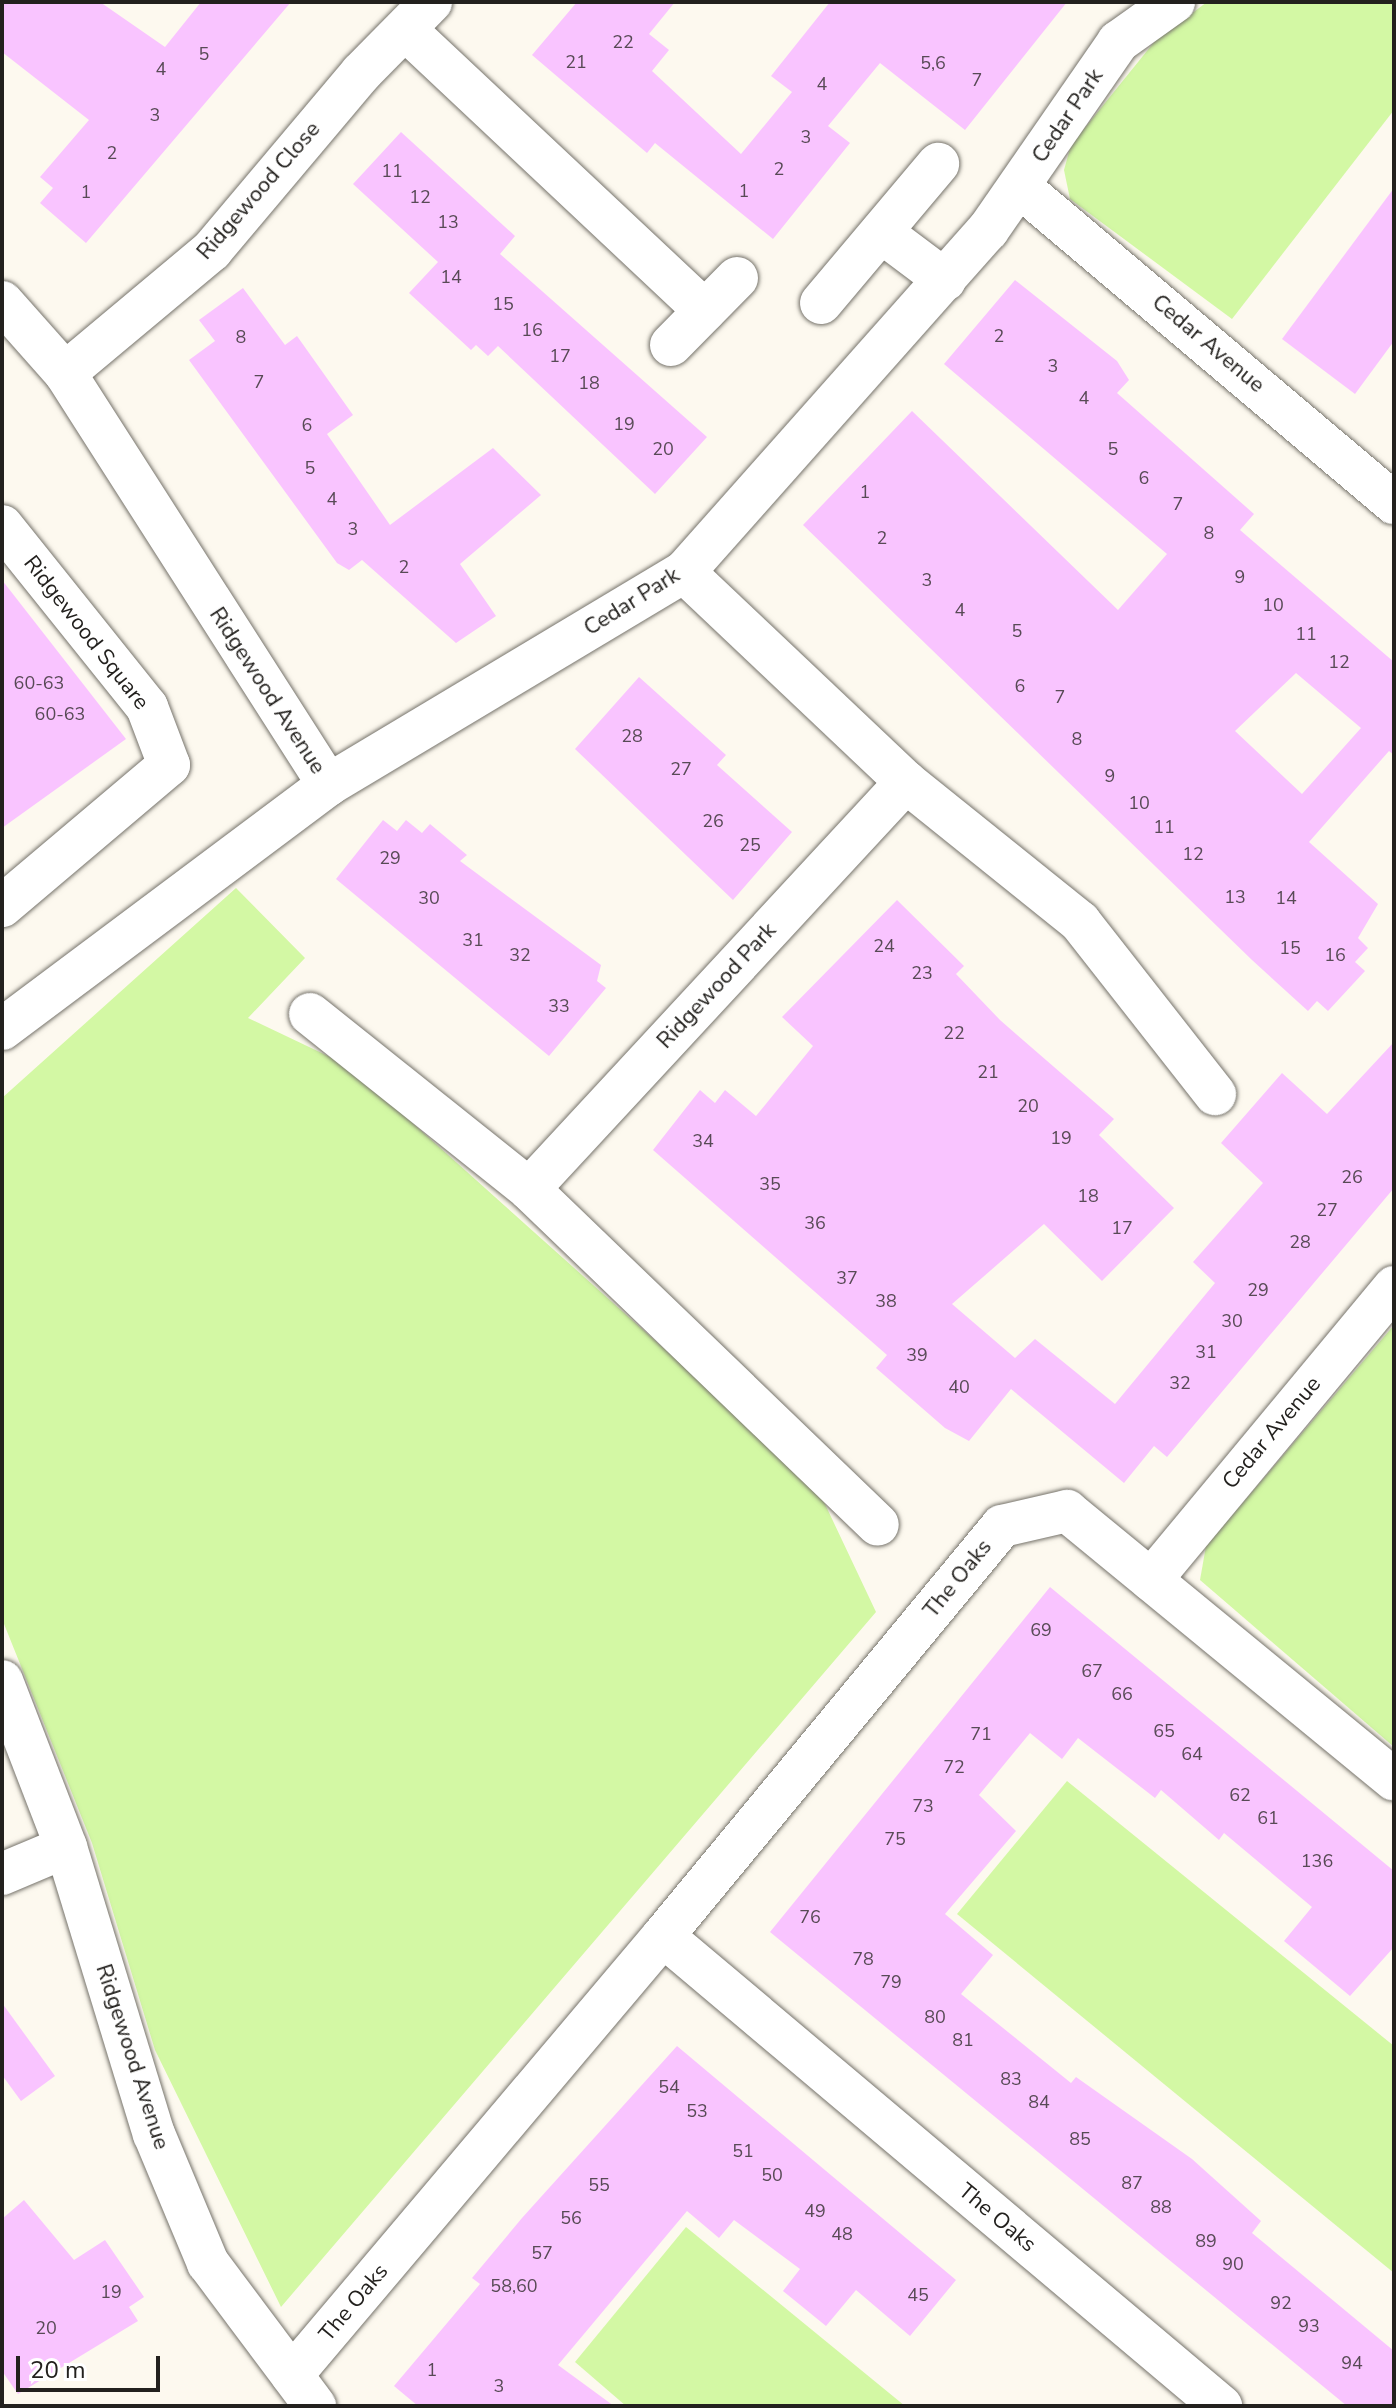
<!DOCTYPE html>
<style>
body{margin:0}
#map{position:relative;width:1396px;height:2408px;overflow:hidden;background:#fdf9ef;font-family:"Nunito Sans",sans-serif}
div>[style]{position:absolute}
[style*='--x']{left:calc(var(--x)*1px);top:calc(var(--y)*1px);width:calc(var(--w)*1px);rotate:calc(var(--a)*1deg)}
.green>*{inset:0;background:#d3f8a4}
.building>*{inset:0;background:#f9c4ff}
.roads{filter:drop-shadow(0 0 2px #76736b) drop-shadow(0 0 2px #76736b)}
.street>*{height:42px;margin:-21px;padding:0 21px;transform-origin:21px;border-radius:21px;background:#fff}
span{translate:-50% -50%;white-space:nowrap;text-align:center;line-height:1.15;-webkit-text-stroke:6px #fff;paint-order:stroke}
.number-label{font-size:18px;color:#584a56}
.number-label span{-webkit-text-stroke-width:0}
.street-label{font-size:22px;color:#23211e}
.frame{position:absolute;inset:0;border:4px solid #23211e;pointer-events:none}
.scale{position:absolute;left:16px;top:2356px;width:144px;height:36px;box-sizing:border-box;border:4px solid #23211e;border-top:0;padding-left:10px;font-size:24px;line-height:28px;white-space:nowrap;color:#23211e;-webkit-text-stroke:6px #fff;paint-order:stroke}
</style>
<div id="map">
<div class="green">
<div style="clip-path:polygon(1207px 2px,1394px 2px,1394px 110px,1232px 319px,1070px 199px,1064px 170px,1071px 145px,1155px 41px)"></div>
<div style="clip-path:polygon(236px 888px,305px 958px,248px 1018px,349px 1066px,816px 1485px,876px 1612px,281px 2307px,155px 2050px,92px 1843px,2px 1619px,2px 1098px)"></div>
<div style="clip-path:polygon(1394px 1325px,1394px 1747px,1200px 1580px,1206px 1546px)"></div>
<div style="clip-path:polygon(1067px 1781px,1394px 2046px,1394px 2273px,957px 1914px)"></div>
<div style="clip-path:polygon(686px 2227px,905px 2406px,626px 2406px,575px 2362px)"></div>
</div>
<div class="building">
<div style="clip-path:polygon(2px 2px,100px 2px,165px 47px,201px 2px,291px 2px,86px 243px,40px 203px,53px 188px,40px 177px,89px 120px,2px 52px)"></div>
<div style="clip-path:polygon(577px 2px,675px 2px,649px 34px,669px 50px,652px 71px,741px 154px,792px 92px,771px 76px,830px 2px,1067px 2px,965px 130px,880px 63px,828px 126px,850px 143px,773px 239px,655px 143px,647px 153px,532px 55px)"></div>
<div style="clip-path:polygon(401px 132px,515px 236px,500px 254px,707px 437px,655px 494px,498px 346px,488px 356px,476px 345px,471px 350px,409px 293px,438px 262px,353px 184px)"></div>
<div style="clip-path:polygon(1394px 188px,1394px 341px,1355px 394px,1282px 339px)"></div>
<div style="clip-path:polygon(evenodd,1015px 280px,1117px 361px,1129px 380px,1117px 393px,1254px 514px,1240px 530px,1394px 662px,1394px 755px,1389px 751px,1309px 842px,1378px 904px,1358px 938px,1368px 948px,1355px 962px,1365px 971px,1328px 1011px,1317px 1001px,1308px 1011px,1252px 960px,803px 525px,912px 411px,1118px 610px,1167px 554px,944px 364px,1015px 280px,1296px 673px,1361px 728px,1302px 794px,1235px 731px,1296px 673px)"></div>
<div style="clip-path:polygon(243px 288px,285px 345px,297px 336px,353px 415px,327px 434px,390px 525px,493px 448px,541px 495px,460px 564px,496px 616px,456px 643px,362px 560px,349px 570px,337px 563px,189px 360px,215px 341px,199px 320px)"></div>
<div style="clip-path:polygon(2px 580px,126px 739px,2px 828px)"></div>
<div style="clip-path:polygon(639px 677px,726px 755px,717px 765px,792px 832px,733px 900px,575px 749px)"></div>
<div style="clip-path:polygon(383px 820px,397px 831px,406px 820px,422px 833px,430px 824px,467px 855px,460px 861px,601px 965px,597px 981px,606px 988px,549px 1056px,336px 879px)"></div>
<div style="clip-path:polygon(897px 900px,964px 966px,956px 974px,1000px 1020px,1114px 1119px,1099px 1135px,1174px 1208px,1102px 1281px,1044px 1224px,952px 1304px,1015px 1358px,1035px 1339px,1115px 1404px,1215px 1283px,1193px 1262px,1263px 1183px,1221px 1143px,1282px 1073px,1327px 1114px,1394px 1042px,1394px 1188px,1167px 1457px,1154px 1446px,1124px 1483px,1011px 1389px,969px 1441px,945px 1428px,876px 1368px,887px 1355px,653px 1150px,700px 1090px,715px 1103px,725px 1090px,756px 1116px,813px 1046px,782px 1017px)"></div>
<div style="clip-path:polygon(1050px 1587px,1394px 1871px,1394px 1947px,1350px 1996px,1284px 1941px,1312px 1907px,1224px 1833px,1219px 1840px,1161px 1790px,1155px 1798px,1078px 1738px,1062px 1759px,1030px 1733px,979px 1795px,1016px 1831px,945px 1914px,993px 1955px,961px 1994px,1071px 2083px,1076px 2077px,1192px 2159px,1261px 2221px,1252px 2233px,1394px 2351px,1394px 2406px,1347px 2406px,770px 1932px)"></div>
<div style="clip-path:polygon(2px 2003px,55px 2076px,21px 2101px,2px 2075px)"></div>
<div style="clip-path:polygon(677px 2046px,956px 2280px,910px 2336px,856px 2290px,826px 2326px,783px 2291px,800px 2269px,734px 2220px,719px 2238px,687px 2211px,558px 2365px,614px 2406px,418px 2406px,394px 2386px,480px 2284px,472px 2278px,522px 2218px)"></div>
<div style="clip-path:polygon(24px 2200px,74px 2260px,105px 2240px,144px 2297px,129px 2307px,138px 2321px,18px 2394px,2px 2371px,2px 2219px)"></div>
</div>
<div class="roads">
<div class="street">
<div style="--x:408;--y:32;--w:407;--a:43.2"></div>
<div style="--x:1020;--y:187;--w:490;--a:40.2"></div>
<div style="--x:881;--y:232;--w:80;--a:36.9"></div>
<div style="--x:2;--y:302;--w:95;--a:48.4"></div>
<div style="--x:65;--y:373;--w:489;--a:57.4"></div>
<div style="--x:821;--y:303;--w:182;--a:-49.9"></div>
<div style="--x:671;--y:345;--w:94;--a:-45.4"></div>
<div style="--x:65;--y:373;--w:192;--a:-39.9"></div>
<div style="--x:212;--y:250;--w:231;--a:-49.9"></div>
<div style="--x:361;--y:73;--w:100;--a:-45.4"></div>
<div style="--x:2;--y:526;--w:232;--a:51.3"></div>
<div style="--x:147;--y:707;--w:62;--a:69.2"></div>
<div style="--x:169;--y:765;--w:219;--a:139.8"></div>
<div style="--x:684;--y:572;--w:306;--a:43.4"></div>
<div style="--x:906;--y:782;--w:223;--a:38.8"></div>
<div style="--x:1080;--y:922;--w:219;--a:51.9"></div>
<div style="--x:310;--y:1014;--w:280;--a:38.6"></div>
<div style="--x:529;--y:1189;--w:555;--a:-47.19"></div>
<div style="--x:2;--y:1029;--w:407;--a:-36.8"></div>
<div style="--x:328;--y:785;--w:415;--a:-30.9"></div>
<div style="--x:684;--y:572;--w:458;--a:-48.4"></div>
<div style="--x:988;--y:230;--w:229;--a:-55.3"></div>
<div style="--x:1118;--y:42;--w:69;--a:-35.5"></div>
<div style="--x:529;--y:1189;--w:484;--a:43.9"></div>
<div style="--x:1151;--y:1580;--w:381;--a:-50.3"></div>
<div style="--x:2;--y:1681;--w:178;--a:68.9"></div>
<div style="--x:66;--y:1847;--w:300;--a:73"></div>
<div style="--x:154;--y:2134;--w:140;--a:67.3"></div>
<div style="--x:208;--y:2263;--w:179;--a:53.2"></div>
<div style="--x:2;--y:1874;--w:69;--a:-22.9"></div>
<div style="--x:663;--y:1936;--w:532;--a:-50.42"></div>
<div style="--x:1002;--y:1526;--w:67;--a:-13"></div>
<div style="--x:1067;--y:1511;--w:423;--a:39.4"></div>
<div style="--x:292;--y:2375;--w:575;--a:-49.8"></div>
<div style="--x:663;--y:1936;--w:730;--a:40.11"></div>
</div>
</div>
<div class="number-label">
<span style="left:623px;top:42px">22</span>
<span style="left:204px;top:54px">5</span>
<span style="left:576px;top:62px">21</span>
<span style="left:933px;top:63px">5,6</span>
<span style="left:161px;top:69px">4</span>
<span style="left:977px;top:80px">7</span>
<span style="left:822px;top:84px">4</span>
<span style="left:155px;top:115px">3</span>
<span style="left:806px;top:137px">3</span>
<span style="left:112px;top:153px">2</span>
<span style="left:779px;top:169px">2</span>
<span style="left:392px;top:171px">11</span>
<span style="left:744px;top:191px">1</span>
<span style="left:86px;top:192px">1</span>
<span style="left:420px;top:197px">12</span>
<span style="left:448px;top:222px">13</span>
<span style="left:451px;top:277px">14</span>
<span style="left:503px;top:304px">15</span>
<span style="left:532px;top:330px">16</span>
<span style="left:999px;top:336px">2</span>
<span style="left:241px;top:337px">8</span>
<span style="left:560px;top:356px">17</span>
<span style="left:1053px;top:366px">3</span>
<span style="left:259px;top:382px">7</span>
<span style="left:589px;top:383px">18</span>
<span style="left:1084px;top:398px">4</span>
<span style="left:624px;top:424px">19</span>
<span style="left:307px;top:425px">6</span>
<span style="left:663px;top:449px">20</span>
<span style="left:1113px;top:449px">5</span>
<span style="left:310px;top:468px">5</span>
<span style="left:1144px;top:478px">6</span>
<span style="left:865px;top:492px">1</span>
<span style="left:332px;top:499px">4</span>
<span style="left:1178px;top:504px">7</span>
<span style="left:353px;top:529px">3</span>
<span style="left:1209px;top:533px">8</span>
<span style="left:882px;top:538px">2</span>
<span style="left:404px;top:567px">2</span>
<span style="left:1240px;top:577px">9</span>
<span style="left:927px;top:580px">3</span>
<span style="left:1273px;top:605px">10</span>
<span style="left:960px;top:610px">4</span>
<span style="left:1017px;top:631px">5</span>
<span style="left:1306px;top:634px">11</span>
<span style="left:1339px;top:662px">12</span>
<span style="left:39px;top:683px">60-63</span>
<span style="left:1020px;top:686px">6</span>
<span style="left:1060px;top:697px">7</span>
<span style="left:60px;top:714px">60-63</span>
<span style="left:632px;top:736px">28</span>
<span style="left:1077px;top:739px">8</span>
<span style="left:681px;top:769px">27</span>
<span style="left:1110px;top:776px">9</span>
<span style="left:1139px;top:803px">10</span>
<span style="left:713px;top:821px">26</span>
<span style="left:1164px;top:827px">11</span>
<span style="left:750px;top:845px">25</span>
<span style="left:1193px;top:854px">12</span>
<span style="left:390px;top:858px">29</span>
<span style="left:1235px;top:897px">13</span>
<span style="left:429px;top:898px">30</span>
<span style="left:1286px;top:898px">14</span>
<span style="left:473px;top:940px">31</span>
<span style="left:884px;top:946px">24</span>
<span style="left:1290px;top:948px">15</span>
<span style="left:520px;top:955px">32</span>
<span style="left:1335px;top:955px">16</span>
<span style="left:922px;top:973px">23</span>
<span style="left:559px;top:1006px">33</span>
<span style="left:954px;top:1033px">22</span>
<span style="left:988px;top:1072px">21</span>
<span style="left:1028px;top:1106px">20</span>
<span style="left:1061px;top:1138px">19</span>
<span style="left:703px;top:1141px">34</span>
<span style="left:1352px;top:1177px">26</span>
<span style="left:770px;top:1184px">35</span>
<span style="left:1088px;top:1196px">18</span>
<span style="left:1327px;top:1210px">27</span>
<span style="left:815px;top:1223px">36</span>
<span style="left:1122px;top:1228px">17</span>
<span style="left:1300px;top:1242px">28</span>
<span style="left:847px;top:1278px">37</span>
<span style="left:1258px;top:1290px">29</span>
<span style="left:886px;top:1301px">38</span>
<span style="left:1232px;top:1321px">30</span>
<span style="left:1206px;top:1352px">31</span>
<span style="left:917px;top:1355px">39</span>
<span style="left:1180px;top:1383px">32</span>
<span style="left:959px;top:1387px">40</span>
<span style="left:1041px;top:1630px">69</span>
<span style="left:1092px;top:1671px">67</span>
<span style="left:1122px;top:1694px">66</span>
<span style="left:1164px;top:1731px">65</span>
<span style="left:981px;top:1734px">71</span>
<span style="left:1192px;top:1754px">64</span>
<span style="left:954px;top:1767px">72</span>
<span style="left:1240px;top:1795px">62</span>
<span style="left:923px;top:1806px">73</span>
<span style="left:1268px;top:1818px">61</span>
<span style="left:895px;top:1839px">75</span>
<span style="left:1317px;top:1861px">136</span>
<span style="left:810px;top:1917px">76</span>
<span style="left:863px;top:1959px">78</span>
<span style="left:891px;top:1982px">79</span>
<span style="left:935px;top:2017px">80</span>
<span style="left:963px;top:2040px">81</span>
<span style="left:1011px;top:2079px">83</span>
<span style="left:669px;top:2087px">54</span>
<span style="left:1039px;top:2102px">84</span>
<span style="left:697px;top:2111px">53</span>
<span style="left:1080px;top:2139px">85</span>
<span style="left:743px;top:2151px">51</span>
<span style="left:772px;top:2175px">50</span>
<span style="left:1132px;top:2183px">87</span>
<span style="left:599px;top:2185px">55</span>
<span style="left:1161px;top:2207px">88</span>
<span style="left:815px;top:2211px">49</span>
<span style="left:571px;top:2218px">56</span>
<span style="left:842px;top:2234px">48</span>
<span style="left:1206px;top:2241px">89</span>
<span style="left:542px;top:2253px">57</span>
<span style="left:1233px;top:2264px">90</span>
<span style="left:514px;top:2286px">58,60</span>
<span style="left:111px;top:2292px">19</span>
<span style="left:918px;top:2295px">45</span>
<span style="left:1281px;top:2303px">92</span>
<span style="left:1309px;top:2326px">93</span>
<span style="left:46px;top:2328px">20</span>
<span style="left:1352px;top:2363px">94</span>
<span style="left:432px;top:2370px">1</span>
<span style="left:499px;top:2386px">3</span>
</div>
<div class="street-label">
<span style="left:1068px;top:116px;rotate:-56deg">Cedar Park</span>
<span style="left:259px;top:191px;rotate:-49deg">Ridgewood Close</span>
<span style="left:1208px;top:344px;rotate:40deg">Cedar Avenue</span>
<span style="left:632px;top:602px;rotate:-32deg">Cedar Park</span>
<span style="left:86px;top:633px;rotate:52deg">Ridgewood Square</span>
<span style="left:267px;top:691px;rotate:57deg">Ridgewood Avenue</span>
<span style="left:717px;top:986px;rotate:-47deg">Ridgewood Park</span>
<span style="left:1272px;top:1433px;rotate:-50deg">Cedar Avenue</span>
<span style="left:958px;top:1579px;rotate:-51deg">The Oaks</span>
<span style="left:132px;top:2057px;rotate:72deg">Ridgewood Avenue</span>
<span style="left:997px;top:2218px;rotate:40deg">The Oaks</span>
<span style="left:354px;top:2303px;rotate:-50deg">The Oaks</span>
</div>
<div class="frame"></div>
<div class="scale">20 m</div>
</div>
